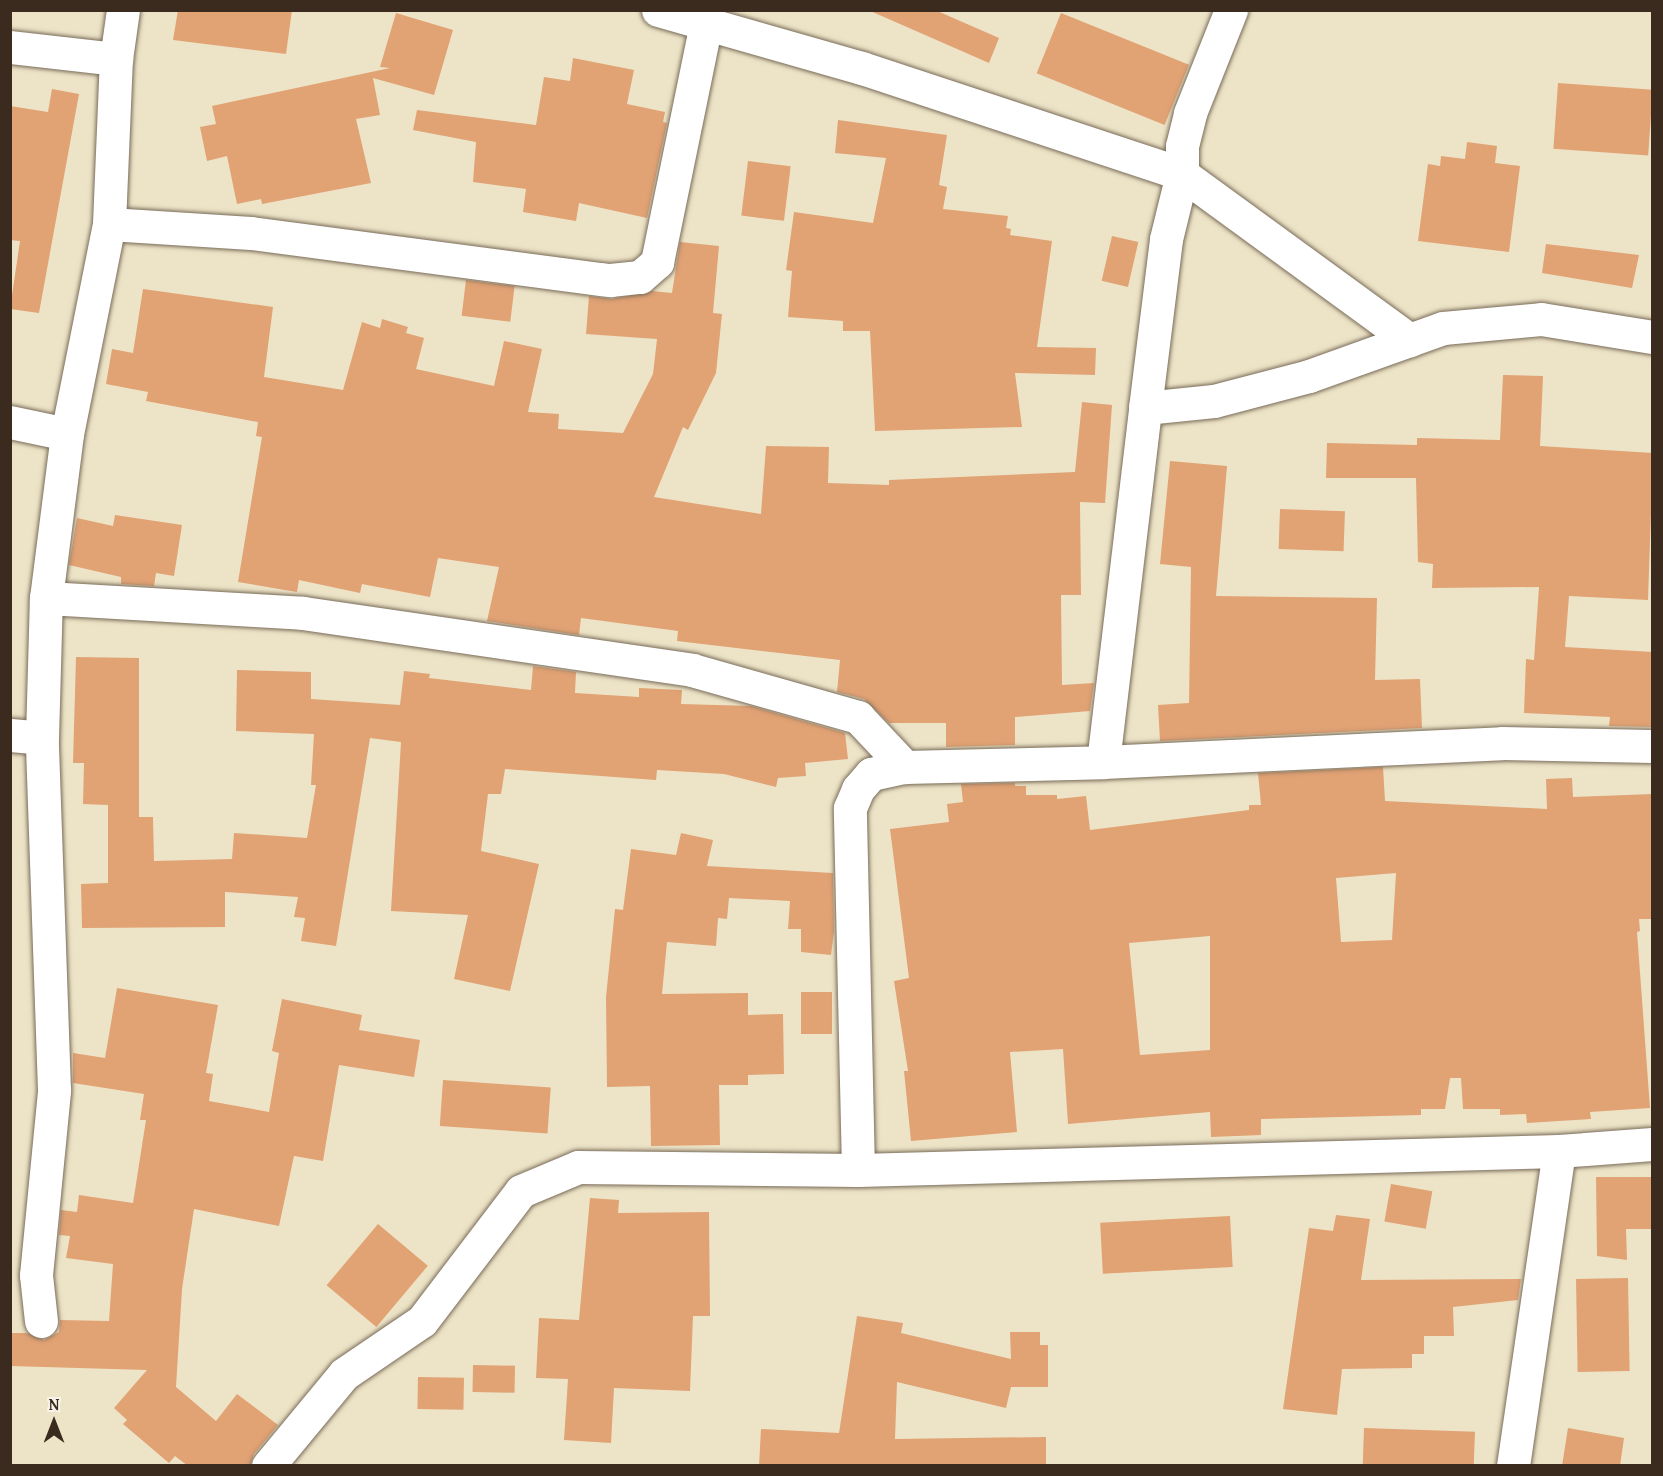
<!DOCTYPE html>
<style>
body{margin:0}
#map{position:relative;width:1663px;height:1476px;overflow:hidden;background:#ede4c7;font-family:"Gentium Book Plus",serif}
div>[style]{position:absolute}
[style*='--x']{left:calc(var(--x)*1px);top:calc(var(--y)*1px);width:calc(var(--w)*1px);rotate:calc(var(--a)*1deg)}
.building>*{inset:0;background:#e1a274;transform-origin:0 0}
.roads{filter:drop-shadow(0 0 2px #796b59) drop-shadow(0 0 2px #796b59)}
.minor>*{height:33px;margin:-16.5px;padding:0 16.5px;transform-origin:16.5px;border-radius:16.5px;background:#fff}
span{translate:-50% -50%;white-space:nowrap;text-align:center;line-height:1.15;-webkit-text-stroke:4.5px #f7f3e8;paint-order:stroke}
.frame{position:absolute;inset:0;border:12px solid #3b2a1e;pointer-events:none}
.north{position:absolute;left:24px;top:1392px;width:60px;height:60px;-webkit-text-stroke:4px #f7f3e8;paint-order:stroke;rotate:0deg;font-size:16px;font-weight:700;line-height:24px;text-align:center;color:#3b2a1e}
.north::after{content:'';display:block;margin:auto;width:21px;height:27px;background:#3b2a1e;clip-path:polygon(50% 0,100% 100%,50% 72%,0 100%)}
</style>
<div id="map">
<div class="building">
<div style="clip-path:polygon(178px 10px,292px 10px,286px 54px,173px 40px)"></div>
<div style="clip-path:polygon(868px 10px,935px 10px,999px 38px,989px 63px)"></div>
<div style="clip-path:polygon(396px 13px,453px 30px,434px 95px,373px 78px,380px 115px,356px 119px,371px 183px,262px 204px,261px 199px,237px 204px,227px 156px,207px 161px,200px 127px,216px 124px,212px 106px,390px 68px,380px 67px)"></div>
<div style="left:1061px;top:13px;width:138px;height:65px;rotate:22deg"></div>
<div style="clip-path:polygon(573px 58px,634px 70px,627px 104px,665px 112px,663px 122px,667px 123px,647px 218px,579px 203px,576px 221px,523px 212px,526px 189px,473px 182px,476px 142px,413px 130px,417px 110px,536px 125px,544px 77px,570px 81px)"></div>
<div style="left:1558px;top:83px;width:95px;height:66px;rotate:4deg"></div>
<div style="clip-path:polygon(52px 89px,79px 94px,39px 313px,10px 309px,20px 241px,10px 240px,10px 106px,48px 112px)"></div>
<div style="clip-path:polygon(838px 120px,947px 135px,939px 185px,947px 187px,943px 209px,1008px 216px,1006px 228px,1011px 229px,1010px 235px,1052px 241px,1037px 347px,1096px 348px,1095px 375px,1015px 373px,1022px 427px,875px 431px,870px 331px,843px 331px,843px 321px,788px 317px,792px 271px,786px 270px,794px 212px,873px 223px,886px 158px,835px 153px)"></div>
<div style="clip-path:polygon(1467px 142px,1497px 146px,1495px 163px,1520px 166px,1509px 252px,1418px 241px,1428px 164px,1440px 166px,1441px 156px,1465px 159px)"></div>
<div style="left:748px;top:161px;width:43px;height:55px;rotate:7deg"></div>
<div style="left:1112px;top:236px;width:27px;height:46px;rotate:13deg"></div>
<div style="clip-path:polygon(680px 242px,719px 246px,713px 313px,722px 314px,716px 373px,688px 430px,683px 427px,654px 497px,761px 514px,766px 446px,829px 447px,828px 483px,889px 485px,889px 480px,1075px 472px,1082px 402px,1112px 405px,1105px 503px,1080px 502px,1081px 595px,1061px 595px,1062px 685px,1094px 683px,1090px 711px,1015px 717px,1015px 745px,946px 747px,946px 723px,889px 723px,864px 699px,837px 692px,840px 660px,677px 641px,678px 631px,581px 618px,579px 635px,487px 621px,499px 567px,438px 558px,430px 597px,362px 584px,360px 593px,299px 580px,297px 592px,238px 582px,262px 437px,256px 436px,258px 422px,146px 401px,148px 392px,106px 384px,112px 349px,133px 353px,143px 289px,273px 307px,264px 377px,343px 390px,362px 322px,380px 328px,382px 319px,408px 327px,406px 333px,424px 338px,416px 369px,494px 386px,504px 341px,542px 349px,528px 412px,559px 414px,558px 429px,623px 433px,653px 374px,657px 339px,586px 334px,589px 296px,612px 299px,652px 291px,672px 293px)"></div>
<div style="clip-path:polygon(1546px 244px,1639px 255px,1632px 288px,1542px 273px)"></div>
<div style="left:466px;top:280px;width:49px;height:36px;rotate:7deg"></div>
<div style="clip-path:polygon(1503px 375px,1543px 376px,1540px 446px,1653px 453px,1648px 600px,1569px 596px,1565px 647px,1653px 652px,1653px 727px,1609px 726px,1610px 717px,1524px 713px,1526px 659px,1534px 660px,1539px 587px,1432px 588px,1433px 564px,1418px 562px,1416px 478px,1326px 478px,1327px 443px,1417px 445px,1417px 438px,1500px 440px)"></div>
<div style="clip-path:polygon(1170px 461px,1227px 466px,1216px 596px,1377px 598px,1375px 680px,1420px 679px,1422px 728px,1160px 741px,1158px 705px,1189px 703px,1191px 567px,1160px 564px)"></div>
<div style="left:1280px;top:509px;width:65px;height:40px;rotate:2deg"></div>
<div style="clip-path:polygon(115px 515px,182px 525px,174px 576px,156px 573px,154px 586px,121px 584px,121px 577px,69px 565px,77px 518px,113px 526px)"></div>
<div style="clip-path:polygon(76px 657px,139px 658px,139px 817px,153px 817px,154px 861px,232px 859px,234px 833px,307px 838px,316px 785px,311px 785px,314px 734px,236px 731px,237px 670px,311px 672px,311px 699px,400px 705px,404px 671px,430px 674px,429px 678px,531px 690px,533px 666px,576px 672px,575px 693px,639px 697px,639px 688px,682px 690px,681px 704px,751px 706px,845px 733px,848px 759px,805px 763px,806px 776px,778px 778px,776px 787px,724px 774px,657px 770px,656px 780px,505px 769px,501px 794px,488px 794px,481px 851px,539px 864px,510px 991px,454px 979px,468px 915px,391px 911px,401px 742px,370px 738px,336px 946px,301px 941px,305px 918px,294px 917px,298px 897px,225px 892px,225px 927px,82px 928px,81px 884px,108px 883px,108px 805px,83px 804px,84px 763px,73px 763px)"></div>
<div style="clip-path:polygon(evenodd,1383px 767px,1385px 801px,1547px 809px,1546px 779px,1572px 778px,1573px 797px,1653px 794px,1653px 919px,1639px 919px,1640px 931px,1637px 932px,1650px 1108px,1590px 1112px,1591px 1119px,1527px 1123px,1526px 1114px,1500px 1115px,1500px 1109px,1463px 1109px,1461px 1078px,1450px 1078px,1445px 1109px,1421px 1109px,1421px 1115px,1261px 1119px,1261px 1135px,1211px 1137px,1210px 1112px,1068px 1124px,1063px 1049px,1010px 1052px,1017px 1132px,911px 1141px,904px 1071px,908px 1071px,894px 981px,909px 978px,890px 829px,949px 822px,947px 804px,963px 802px,961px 784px,1015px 783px,1015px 786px,1026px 786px,1026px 795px,1057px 795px,1057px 799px,1086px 796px,1090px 830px,1249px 810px,1249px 805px,1261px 805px,1258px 773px,1383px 767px,1396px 873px,1392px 940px,1341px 942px,1336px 878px,1396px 873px,1383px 767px,1210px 936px,1210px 1050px,1140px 1055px,1129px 943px,1210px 936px)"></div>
<div style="clip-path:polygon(681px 833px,713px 840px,707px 866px,833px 873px,834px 931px,831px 955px,801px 952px,801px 929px,788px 929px,790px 901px,729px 898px,727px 919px,718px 918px,716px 946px,667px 942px,662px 994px,748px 993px,748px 1015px,783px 1014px,784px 1074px,748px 1075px,748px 1085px,719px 1085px,720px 1145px,651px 1146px,650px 1086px,607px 1087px,606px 997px,615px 909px,623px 910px,631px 849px,676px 855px)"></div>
<div style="clip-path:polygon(117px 988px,218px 1005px,206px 1073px,213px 1074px,209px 1101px,269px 1112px,279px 1053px,272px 1051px,282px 999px,362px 1015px,359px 1030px,420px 1040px,414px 1077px,339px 1065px,323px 1161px,294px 1156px,279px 1226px,194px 1209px,182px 1289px,176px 1387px,216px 1421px,237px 1394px,278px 1425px,254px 1454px,250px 1466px,188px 1466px,175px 1456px,169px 1463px,123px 1424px,127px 1420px,114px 1408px,147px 1370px,10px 1366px,10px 1333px,27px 1333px,44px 1340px,59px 1332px,60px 1320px,109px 1321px,113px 1264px,66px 1258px,70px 1236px,59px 1235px,61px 1210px,77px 1212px,79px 1195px,133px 1203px,146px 1120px,140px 1120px,144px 1094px,73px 1083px,73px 1053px,105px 1058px)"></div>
<div style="left:801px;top:992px;width:31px;height:42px"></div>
<div style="left:443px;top:1080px;width:108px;height:46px;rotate:4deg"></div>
<div style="clip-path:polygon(1596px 1177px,1653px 1177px,1653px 1229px,1626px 1229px,1627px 1260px,1597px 1256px)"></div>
<div style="left:1391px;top:1184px;width:42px;height:38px;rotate:10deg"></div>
<div style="clip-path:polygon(590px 1198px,619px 1200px,618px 1213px,709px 1212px,710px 1316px,693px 1316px,690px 1391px,614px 1388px,611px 1443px,564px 1440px,568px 1379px,536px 1378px,539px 1318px,579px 1320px)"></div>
<div style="clip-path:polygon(1336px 1215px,1370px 1219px,1361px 1280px,1521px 1279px,1518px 1300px,1453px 1307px,1454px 1336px,1424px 1336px,1424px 1354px,1412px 1354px,1412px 1368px,1342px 1369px,1337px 1415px,1283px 1409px,1309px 1228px,1333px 1231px)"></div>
<div style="left:1230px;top:1216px;width:51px;height:130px;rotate:87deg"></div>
<div style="left:378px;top:1224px;width:65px;height:80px;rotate:40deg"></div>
<div style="left:1628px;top:1278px;width:93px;height:52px;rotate:89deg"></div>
<div style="clip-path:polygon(857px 1316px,903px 1323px,901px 1333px,1011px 1359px,1010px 1332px,1040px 1332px,1040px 1345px,1048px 1345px,1048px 1387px,1011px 1387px,1006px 1408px,897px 1382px,895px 1439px,1046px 1437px,1046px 1466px,759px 1466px,761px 1429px,839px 1433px)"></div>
<div style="left:473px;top:1365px;width:42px;height:27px;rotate:1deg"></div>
<div style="left:418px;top:1377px;width:46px;height:32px;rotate:1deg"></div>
<div style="left:1364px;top:1428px;width:111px;height:38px;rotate:2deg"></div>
<div style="clip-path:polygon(1568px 1428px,1624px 1438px,1620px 1466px,1562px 1466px)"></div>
</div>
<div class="roads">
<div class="minor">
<div style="--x:658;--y:10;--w:212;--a:15.9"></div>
<div style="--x:862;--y:68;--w:337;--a:18.3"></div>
<div style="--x:1182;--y:174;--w:282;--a:36.1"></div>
<div style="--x:10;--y:47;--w:107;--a:6.5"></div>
<div style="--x:109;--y:224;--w:142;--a:3.6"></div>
<div style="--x:251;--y:233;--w:362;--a:7.5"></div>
<div style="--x:610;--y:280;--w:30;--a:-6"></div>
<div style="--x:640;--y:277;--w:23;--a:-41"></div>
<div style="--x:657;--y:262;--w:243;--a:-78.4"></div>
<div style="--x:1145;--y:408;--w:69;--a:-5.8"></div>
<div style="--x:1214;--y:401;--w:98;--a:-14.7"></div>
<div style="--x:1309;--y:376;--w:142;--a:-19.7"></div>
<div style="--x:1443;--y:328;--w:98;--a:-5.2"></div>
<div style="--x:1541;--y:319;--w:112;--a:9.2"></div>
<div style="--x:10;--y:422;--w:58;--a:11.9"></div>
<div style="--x:46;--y:598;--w:257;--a:3.3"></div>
<div style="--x:303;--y:613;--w:393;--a:8.3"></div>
<div style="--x:692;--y:670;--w:173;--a:15.8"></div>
<div style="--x:858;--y:717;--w:69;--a:46.8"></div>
<div style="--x:10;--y:735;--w:32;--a:5"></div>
<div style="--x:1103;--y:762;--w:356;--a:-83.2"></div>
<div style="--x:1145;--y:408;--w:170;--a:-82.9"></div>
<div style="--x:1166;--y:239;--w:67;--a:-76.2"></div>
<div style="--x:1182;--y:174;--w:28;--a:-90"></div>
<div style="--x:1182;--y:146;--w:34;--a:-76"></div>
<div style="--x:1190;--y:113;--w:111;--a:-68.3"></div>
<div style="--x:858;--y:1170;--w:362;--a:-91.3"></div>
<div style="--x:850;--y:808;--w:21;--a:-67"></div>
<div style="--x:858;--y:789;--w:20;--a:-49"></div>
<div style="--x:871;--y:774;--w:35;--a:-12"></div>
<div style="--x:905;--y:767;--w:198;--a:-1.4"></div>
<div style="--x:1103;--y:762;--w:399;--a:-2.7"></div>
<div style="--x:1502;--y:743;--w:150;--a:1.1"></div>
<div style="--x:41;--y:1321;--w:46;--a:-96.2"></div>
<div style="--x:36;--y:1275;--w:186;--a:-84.4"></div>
<div style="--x:54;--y:1090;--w:352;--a:-92"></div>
<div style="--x:42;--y:738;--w:140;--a:-88.4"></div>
<div style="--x:46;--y:598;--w:165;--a:-82.7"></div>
<div style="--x:67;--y:434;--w:214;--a:-78.7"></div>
<div style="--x:109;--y:224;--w:165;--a:-87.6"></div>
<div style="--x:116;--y:59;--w:49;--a:-81.9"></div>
<div style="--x:268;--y:1466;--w:119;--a:-50.4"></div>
<div style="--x:344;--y:1374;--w:94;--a:-34.2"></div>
<div style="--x:422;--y:1321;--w:163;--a:-52.7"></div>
<div style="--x:521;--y:1191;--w:62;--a:-22.8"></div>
<div style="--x:578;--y:1167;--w:280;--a:0.6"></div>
<div style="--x:858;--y:1170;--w:701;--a:-1.55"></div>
<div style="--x:1559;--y:1151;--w:93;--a:-4.3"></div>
<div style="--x:1513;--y:1466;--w:318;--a:-81.7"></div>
</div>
</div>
<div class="frame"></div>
<div class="north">N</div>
</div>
